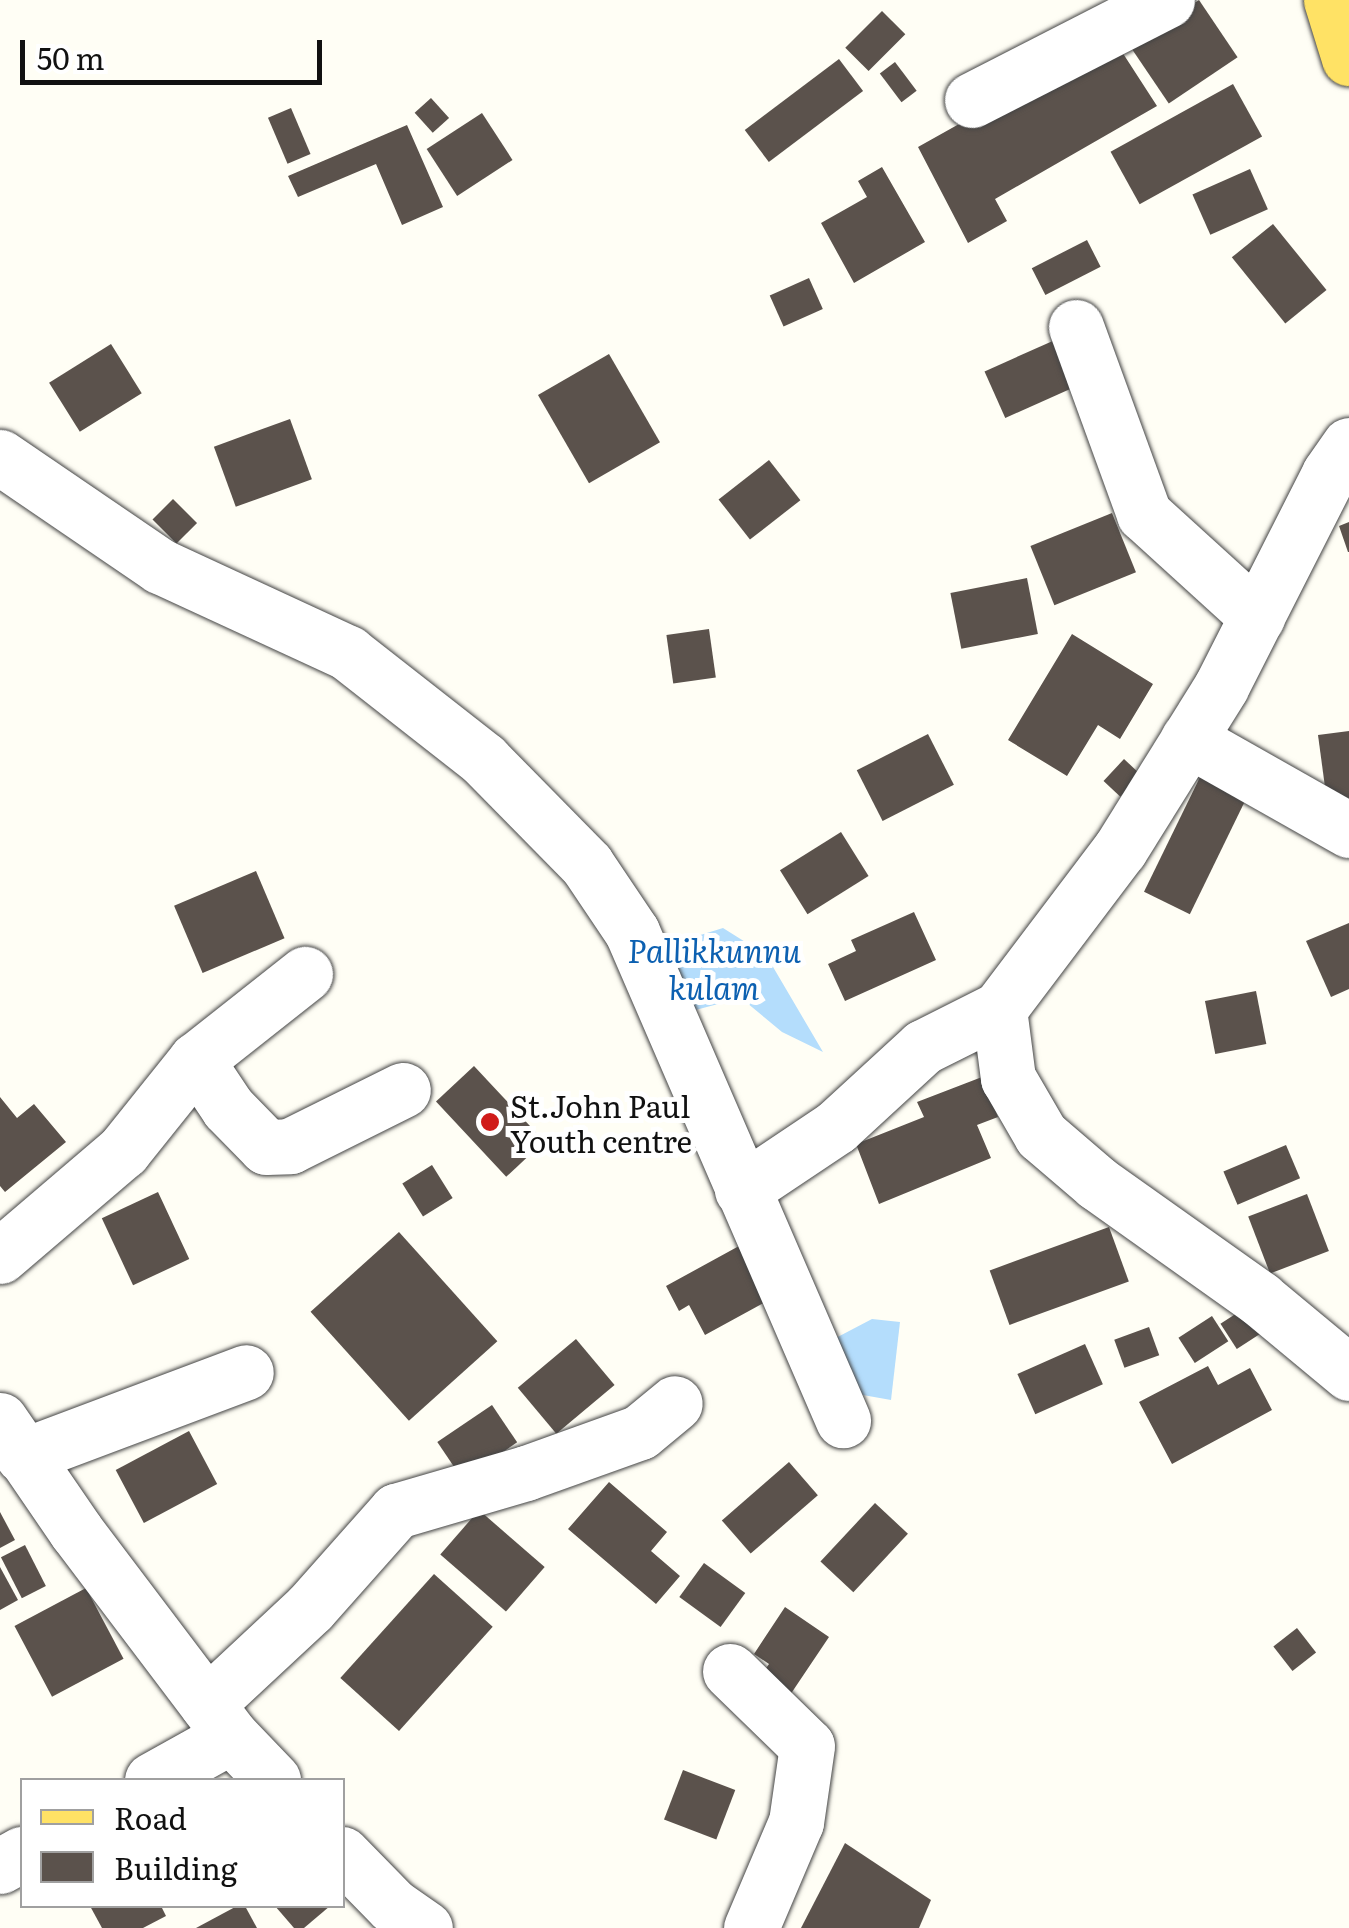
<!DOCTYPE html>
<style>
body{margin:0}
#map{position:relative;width:1349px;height:1928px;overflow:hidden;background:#fffef5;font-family:Literata,serif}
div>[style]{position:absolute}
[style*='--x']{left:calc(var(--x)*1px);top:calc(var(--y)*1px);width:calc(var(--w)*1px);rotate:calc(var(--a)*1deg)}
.water>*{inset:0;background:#b4ddfc}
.building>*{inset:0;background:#5b524c;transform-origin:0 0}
.roads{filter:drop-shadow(0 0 2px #444) drop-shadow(0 0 2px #444)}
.minor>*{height:55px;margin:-27.5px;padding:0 27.5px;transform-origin:27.5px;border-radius:27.5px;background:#fff}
.major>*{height:55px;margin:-27.5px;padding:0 27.5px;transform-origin:27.5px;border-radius:27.5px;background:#ffe265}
.dots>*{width:28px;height:28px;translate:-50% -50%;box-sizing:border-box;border:5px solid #fff;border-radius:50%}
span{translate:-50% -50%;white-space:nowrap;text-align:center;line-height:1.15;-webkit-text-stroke:10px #fff;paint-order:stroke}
.poi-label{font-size:30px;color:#111}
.left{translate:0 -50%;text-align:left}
.water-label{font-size:32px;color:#0c60b1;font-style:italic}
.legend{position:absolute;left:20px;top:1778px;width:325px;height:130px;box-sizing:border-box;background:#fff;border:2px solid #a0a0a0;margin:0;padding:12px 18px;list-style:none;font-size:30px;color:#111}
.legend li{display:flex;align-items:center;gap:20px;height:50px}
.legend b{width:50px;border:2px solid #a0a0a0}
.scale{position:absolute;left:20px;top:40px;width:302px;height:45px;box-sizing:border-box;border:5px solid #111;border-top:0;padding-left:12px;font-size:30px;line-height:35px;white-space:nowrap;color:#111;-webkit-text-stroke:8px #fff;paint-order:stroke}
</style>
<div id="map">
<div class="water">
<div style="clip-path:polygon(723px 928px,766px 955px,823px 1052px,782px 1032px,741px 998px,684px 1013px,668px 945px)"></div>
<div style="clip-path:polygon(872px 1319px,900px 1322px,891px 1400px,846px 1392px,830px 1341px)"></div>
</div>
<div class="building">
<div style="left:1199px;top:0;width:69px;height:83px;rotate:56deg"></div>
<div style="left:882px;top:11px;width:33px;height:52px;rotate:45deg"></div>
<div style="clip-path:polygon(1113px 38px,1157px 106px,995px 199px,1007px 221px,968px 243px,918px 147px)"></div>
<div style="left:839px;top:59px;width:40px;height:118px;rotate:53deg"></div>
<div style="left:895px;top:62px;width:36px;height:19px;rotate:53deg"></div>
<div style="left:1233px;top:84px;width:60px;height:140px;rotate:61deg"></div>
<div style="left:431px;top:98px;width:27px;height:22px;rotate:48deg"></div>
<div style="left:291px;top:108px;width:50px;height:25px;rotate:67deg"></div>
<div style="left:482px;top:113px;width:56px;height:66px;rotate:57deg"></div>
<div style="clip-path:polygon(407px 125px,443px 207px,402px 225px,376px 164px,298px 197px,288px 176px)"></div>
<div style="clip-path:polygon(882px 167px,925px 242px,854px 283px,821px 223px,867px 197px,858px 181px)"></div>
<div style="left:1250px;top:169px;width:44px;height:63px;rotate:66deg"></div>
<div style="left:1273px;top:224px;width:85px;height:53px;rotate:51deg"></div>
<div style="left:1087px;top:240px;width:30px;height:62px;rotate:63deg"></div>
<div style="left:809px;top:278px;width:34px;height:43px;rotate:66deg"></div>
<div style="left:1064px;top:336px;width:51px;height:87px;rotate:66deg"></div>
<div style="left:111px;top:344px;width:58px;height:73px;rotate:58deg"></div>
<div style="left:609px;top:354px;width:102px;height:82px;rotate:60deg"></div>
<div style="left:290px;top:419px;width:64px;height:81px;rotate:70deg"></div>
<div style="left:769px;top:460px;width:51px;height:64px;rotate:52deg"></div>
<div style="left:173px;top:499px;width:34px;height:29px;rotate:45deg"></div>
<div style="left:1112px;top:513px;width:64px;height:88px;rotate:68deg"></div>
<div style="clip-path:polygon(1349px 522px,1349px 552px,1348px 552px,1339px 526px)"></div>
<div style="left:1027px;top:578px;width:57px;height:78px;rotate:79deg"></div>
<div style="left:709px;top:629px;width:49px;height:43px;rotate:82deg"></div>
<div style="clip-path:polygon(1072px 634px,1153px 684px,1120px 739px,1098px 725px,1067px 776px,1008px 740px)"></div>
<div style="clip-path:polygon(1349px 731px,1349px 799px,1327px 802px,1318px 735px)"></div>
<div style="left:928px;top:734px;width:57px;height:80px;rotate:63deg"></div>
<div style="left:1124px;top:759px;width:23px;height:30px;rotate:43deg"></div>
<div style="left:1201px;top:775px;width:51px;height:130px;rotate:26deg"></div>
<div style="left:841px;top:832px;width:52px;height:72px;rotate:58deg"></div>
<div style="left:256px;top:871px;width:73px;height:89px;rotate:67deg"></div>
<div style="clip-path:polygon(914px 912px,936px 960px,845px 1001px,828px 964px,856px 951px,851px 940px)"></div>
<div style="clip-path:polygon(1349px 923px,1349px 989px,1331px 997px,1306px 941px)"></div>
<div style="left:1256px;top:991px;width:54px;height:52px;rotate:79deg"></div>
<div style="left:474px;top:1066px;width:103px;height:52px;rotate:47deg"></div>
<div style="clip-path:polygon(982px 1077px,998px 1117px,977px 1125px,991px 1158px,879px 1204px,856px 1144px,924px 1117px,917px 1102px)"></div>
<div style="clip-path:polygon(0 1097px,17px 1118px,34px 1104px,66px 1142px,5px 1192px,0 1186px)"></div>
<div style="left:1286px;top:1145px;width:36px;height:68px;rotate:67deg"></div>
<div style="left:432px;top:1165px;width:39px;height:35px;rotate:58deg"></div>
<div style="left:158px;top:1192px;width:74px;height:62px;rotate:65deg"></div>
<div style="left:1307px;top:1194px;width:61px;height:63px;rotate:69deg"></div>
<div style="left:1109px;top:1227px;width:58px;height:127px;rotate:70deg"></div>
<div style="left:399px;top:1232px;width:147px;height:119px;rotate:48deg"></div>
<div style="clip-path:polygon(739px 1246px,769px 1300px,705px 1335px,689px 1305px,679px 1311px,666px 1286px)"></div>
<div style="left:1254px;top:1302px;width:30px;height:40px;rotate:57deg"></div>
<div style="left:1212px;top:1316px;width:30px;height:40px;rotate:57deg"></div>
<div style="left:1149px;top:1327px;width:30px;height:37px;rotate:70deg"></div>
<div style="left:576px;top:1339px;width:60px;height:76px;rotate:50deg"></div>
<div style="left:1085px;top:1344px;width:44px;height:74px;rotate:66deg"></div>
<div style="clip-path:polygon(1208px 1366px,1218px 1385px,1250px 1368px,1272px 1410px,1172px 1464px,1139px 1402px)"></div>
<div style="left:492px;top:1405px;width:45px;height:66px;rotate:56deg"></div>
<div style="left:189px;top:1431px;width:60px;height:83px;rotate:62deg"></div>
<div style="left:789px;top:1462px;width:44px;height:89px;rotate:49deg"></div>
<div style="clip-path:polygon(609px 1482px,667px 1532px,651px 1551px,680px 1576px,656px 1604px,568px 1529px)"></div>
<div style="left:875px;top:1503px;width:45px;height:80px;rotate:43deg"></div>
<div style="left:479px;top:1510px;width:87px;height:59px;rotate:41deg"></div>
<div style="clip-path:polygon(0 1512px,15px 1540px,0 1548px)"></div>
<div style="left:25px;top:1545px;width:46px;height:27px;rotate:63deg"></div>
<div style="left:704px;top:1563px;width:51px;height:42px;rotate:36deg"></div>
<div style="clip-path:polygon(0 1567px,18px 1600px,0 1610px)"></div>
<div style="left:434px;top:1574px;width:79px;height:140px;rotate:42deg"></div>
<div style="left:86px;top:1588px;width:80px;height:81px;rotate:62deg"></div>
<div style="clip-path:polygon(785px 1607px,829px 1637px,786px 1701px,757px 1681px,769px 1664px,754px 1654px)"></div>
<div style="left:1297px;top:1628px;width:31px;height:30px;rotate:52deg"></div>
<div style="left:683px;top:1770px;width:56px;height:53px;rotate:21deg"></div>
<div style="clip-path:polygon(845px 1843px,931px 1900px,919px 1928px,801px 1928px)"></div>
<div style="clip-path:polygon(90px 1906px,161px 1906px,166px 1916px,143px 1928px,102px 1928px)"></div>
<div style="clip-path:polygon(237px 1906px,245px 1906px,257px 1928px,196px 1928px)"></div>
<div style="clip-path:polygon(275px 1906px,330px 1906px,304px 1928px,294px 1928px)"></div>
</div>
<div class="roads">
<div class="minor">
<div style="--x:972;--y:100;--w:219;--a:-27.1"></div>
<div style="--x:1076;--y:327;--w:199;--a:70"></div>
<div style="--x:1144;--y:514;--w:153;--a:42.3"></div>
<div style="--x:1349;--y:445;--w:35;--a:125"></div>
<div style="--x:1329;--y:474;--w:239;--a:116.9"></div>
<div style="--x:1221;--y:687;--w:191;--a:121.9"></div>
<div style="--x:1120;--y:849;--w:201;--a:127.1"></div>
<div style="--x:999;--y:1009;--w:70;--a:82.6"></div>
<div style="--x:1008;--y:1078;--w:66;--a:59.9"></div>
<div style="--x:1041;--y:1135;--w:74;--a:40.6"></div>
<div style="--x:1097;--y:1183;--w:200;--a:35.4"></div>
<div style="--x:1260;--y:1299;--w:116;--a:39.7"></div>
<div style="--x:0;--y:457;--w:194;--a:34.3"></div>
<div style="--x:160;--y:566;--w:207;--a:24.8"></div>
<div style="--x:348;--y:653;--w:172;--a:38.1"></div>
<div style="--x:483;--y:759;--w:148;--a:45.5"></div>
<div style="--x:587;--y:865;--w:81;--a:56.1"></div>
<div style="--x:632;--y:932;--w:532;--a:66.62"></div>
<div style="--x:1188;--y:739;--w:185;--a:29.5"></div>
<div style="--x:196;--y:1060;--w:58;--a:56.3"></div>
<div style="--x:228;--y:1108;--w:54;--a:45.7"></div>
<div style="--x:266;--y:1147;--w:24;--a:-2"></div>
<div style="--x:290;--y:1146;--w:126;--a:-26.4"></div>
<div style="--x:742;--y:1190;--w:113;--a:-33.8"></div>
<div style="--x:836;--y:1127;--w:118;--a:-42.6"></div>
<div style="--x:923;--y:1047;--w:85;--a:-26.6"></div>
<div style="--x:0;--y:1256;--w:162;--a:-40.5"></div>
<div style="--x:123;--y:1151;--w:117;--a:-51.3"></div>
<div style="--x:196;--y:1060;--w:139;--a:-38.3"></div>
<div style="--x:0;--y:1420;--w:135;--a:55.6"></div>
<div style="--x:76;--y:1531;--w:257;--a:52.9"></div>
<div style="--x:231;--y:1736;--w:61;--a:46.3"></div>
<div style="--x:23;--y:1456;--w:238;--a:-20.6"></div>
<div style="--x:730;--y:1671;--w:107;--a:44.2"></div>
<div style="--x:807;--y:1746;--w:77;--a:98.2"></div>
<div style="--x:796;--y:1822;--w:115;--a:113"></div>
<div style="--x:207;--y:1704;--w:141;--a:-43"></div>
<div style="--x:310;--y:1608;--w:130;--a:-48.4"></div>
<div style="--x:396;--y:1511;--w:135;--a:-16.3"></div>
<div style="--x:526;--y:1473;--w:121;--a:-19.8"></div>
<div style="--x:640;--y:1432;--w:45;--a:-39.6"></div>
<div style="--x:152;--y:1780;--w:90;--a:-29.1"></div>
<div style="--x:342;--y:1854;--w:73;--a:45.6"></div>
<div style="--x:393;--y:1906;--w:39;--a:35"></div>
<div style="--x:0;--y:1866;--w:25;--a:-29"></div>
</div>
<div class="major">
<div style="--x:1331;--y:0;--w:61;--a:72.8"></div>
</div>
</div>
<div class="dots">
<div style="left:490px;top:1122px;background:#d01b1a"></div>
</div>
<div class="poi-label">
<span class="left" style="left:510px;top:1122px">St.John Paul<br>Youth centre</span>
</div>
<div class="water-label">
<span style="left:714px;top:968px">Pallikkunnu<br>kulam</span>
</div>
<ul class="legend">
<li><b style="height:12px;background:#ffe265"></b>Road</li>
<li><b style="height:28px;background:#5b524c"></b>Building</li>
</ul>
<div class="scale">50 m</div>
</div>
